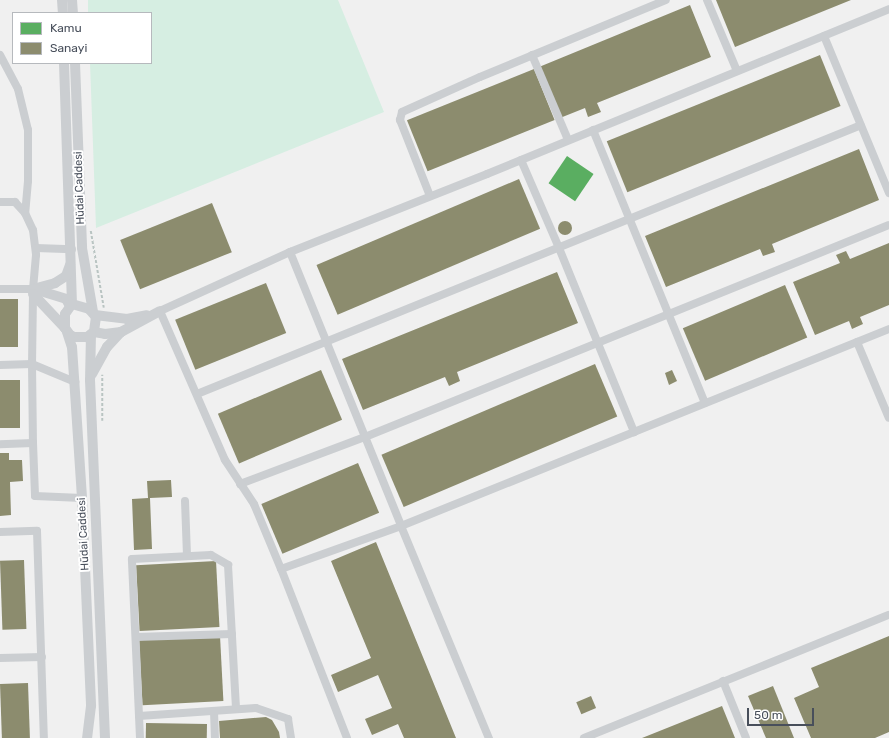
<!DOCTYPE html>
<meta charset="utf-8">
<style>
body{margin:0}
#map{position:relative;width:889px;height:738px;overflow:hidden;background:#f0f0f0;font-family:Rubik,sans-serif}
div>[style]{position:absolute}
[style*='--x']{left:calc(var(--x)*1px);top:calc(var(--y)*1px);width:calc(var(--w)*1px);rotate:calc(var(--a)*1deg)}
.green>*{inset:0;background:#d6eee2}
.public>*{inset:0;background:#5aae61;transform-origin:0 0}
.industry>*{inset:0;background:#8c8c6e;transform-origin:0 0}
.round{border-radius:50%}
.path>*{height:1.5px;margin-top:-0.75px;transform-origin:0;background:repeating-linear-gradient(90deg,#b9c4c2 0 3px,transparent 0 5px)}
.minor>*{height:8px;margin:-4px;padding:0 4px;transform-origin:4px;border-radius:4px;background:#cbced1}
.tertiary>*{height:10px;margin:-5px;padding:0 5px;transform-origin:5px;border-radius:5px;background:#cbced1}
span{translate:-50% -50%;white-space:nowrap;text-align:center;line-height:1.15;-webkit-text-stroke:4px #fff;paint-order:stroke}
.street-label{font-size:11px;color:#484f5b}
.legend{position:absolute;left:12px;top:12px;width:140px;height:52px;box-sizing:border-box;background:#fff;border:1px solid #b6b9bd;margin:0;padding:5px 7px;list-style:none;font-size:12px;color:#484f5b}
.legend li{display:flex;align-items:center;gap:8px;height:20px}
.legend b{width:20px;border:1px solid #b6b9bd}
.scale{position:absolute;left:747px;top:708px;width:67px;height:18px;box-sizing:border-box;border:2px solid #484f5b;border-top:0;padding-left:5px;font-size:12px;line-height:14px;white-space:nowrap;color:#484f5b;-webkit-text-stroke:3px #fff;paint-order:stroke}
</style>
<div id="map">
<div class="green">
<div style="clip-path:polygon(88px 0,338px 0,384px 112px,96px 228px,90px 63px,151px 63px,151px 13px,88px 13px)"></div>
</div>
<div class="public">
<div style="left:567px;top:156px;width:32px;height:33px;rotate:34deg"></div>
</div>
<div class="industry">
<div style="clip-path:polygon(716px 0,851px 0,735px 47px)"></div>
<div style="clip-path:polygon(690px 5px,711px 57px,597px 103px,601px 112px,588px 117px,585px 108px,560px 118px,539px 67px)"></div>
<div style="left:820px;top:55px;width:55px;height:230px;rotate:68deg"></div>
<div style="left:534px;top:69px;width:55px;height:137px;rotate:68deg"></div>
<div style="clip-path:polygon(859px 149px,879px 200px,772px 244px,775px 252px,763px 256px,760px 249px,666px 287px,645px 236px)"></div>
<div style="left:519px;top:179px;width:54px;height:220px;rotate:67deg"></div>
<div style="left:212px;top:203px;width:53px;height:99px;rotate:68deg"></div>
<div class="round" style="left:558px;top:221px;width:14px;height:14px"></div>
<div style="clip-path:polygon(889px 243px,889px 305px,860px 317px,863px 324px,852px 329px,849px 321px,815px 335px,793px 282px,840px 263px,836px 255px,846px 251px,850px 259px)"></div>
<div style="clip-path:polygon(557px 272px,578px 323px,457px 372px,460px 381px,449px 386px,445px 377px,363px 410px,342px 359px)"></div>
<div style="left:266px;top:283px;width:54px;height:98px;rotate:68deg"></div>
<div style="left:785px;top:285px;width:57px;height:111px;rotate:67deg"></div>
<div style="left:0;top:299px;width:18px;height:48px"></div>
<div style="left:595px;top:364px;width:57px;height:232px;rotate:67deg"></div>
<div style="left:321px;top:370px;width:54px;height:112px;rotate:67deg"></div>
<div style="clip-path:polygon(672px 370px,677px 381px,669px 385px,665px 373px)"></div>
<div style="left:0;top:380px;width:20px;height:48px"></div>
<div style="clip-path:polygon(0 453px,9px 453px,9px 460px,22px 460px,23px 481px,10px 482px,11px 515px,0 516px)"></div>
<div style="left:358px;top:463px;width:54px;height:105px;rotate:67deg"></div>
<div style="clip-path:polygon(171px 480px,172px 497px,150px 498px,152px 549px,134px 550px,132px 499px,148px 498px,147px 481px)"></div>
<div style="clip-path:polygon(376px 542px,456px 738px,404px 738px,398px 724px,372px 735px,365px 719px,392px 708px,378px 675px,338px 692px,331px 675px,371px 658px,331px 561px)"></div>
<div style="left:24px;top:560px;width:69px;height:24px;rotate:88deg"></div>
<div style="left:216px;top:561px;width:66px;height:80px;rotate:87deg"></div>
<div style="left:220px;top:636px;width:65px;height:81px;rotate:87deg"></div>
<div style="clip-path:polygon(889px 636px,889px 732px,875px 738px,811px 738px,794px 698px,819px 687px,811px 668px)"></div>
<div style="left:28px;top:683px;width:55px;height:28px;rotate:88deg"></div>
<div style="clip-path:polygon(773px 686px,794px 738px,766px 738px,748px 696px)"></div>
<div style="left:591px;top:696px;width:13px;height:16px;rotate:67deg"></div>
<div style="clip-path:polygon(722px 706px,735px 738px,642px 738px)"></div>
<div style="clip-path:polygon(266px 717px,272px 720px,279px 732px,280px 738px,220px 738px,219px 721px)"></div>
<div style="left:146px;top:723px;width:61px;height:15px;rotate:1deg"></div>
</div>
<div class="path">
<div style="--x:91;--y:231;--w:78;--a:80.4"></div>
<div style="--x:102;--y:421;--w:46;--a:-90"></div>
</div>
<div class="minor">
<div style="--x:707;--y:0;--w:77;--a:67.1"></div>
<div style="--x:824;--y:36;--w:170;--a:67.5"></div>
<div style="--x:0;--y:55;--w:38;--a:62"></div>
<div style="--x:18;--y:89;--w:42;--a:76.3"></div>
<div style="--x:28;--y:130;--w:51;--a:90"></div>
<div style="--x:28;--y:181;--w:32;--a:95"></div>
<div style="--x:532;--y:55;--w:92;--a:67"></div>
<div style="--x:593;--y:130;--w:295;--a:67.7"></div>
<div style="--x:521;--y:160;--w:96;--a:66.6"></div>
<div style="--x:559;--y:248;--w:199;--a:67.8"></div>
<div style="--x:430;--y:196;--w:82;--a:-111.5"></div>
<div style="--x:400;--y:120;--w:8;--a:-76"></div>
<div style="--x:402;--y:112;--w:85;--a:-24.2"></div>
<div style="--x:480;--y:77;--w:201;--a:-22.5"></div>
<div style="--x:0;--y:202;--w:15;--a:0"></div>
<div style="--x:15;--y:202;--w:15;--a:48"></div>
<div style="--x:25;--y:213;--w:19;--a:65"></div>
<div style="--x:33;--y:230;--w:25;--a:83"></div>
<div style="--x:36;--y:255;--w:34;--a:95"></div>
<div style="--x:36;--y:248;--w:36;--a:2"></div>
<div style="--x:290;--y:252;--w:296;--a:67.9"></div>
<div style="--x:401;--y:526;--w:230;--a:67.5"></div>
<div style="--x:0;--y:289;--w:33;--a:0"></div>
<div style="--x:33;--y:289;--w:5;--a:90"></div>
<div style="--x:33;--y:294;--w:70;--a:90.8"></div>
<div style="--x:32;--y:364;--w:79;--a:89.3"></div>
<div style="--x:33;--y:443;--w:33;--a:178"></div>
<div style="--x:857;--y:342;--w:82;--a:67.2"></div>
<div style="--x:0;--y:365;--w:32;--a:-2"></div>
<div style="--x:32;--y:364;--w:47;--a:22.7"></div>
<div style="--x:197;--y:394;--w:716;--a:-22.05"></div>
<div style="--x:33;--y:443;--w:53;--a:87.8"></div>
<div style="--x:35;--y:496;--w:47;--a:2.4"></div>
<div style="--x:240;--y:484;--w:134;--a:-20.6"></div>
<div style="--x:365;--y:437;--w:565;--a:-22.03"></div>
<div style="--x:185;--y:501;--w:55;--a:87.9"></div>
<div style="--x:0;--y:532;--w:37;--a:-2"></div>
<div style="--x:37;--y:531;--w:207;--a:88.1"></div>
<div style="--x:281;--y:569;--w:127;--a:-19.7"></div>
<div style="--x:401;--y:526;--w:526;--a:-21.98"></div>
<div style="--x:136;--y:637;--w:96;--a:-1.8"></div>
<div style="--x:0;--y:658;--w:42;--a:-1.4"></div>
<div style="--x:723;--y:681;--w:61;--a:68"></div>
<div style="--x:214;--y:711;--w:27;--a:88"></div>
<div style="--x:139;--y:716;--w:117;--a:-3.9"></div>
<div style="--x:256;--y:708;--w:34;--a:19"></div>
<div style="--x:288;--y:719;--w:19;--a:81"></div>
<div style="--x:140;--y:738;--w:179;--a:-92.6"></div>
<div style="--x:132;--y:559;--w:79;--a:-2.9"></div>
<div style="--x:211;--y:555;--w:20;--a:30"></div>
<div style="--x:228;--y:565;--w:144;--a:86.8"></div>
<div style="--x:347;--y:738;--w:181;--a:-111.3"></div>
<div style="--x:281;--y:569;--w:70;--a:-112.6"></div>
<div style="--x:254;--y:504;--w:53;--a:-123.4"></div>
<div style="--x:225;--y:460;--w:163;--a:-113.6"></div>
<div style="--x:160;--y:311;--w:143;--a:-24.4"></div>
<div style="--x:290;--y:252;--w:212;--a:-21.6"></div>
<div style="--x:487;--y:174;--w:435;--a:-22.3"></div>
<div style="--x:584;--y:738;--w:329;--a:-22"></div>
</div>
<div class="tertiary">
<div style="--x:62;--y:0;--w:13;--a:86"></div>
<div style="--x:72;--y:0;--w:13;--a:86"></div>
<div style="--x:64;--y:63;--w:241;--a:88.1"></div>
<div style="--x:75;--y:63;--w:185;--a:87.8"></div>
<div style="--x:82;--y:248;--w:65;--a:80.2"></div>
<div style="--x:33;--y:289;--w:23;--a:-15"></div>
<div style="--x:55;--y:283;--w:13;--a:-32"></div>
<div style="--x:66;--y:276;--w:12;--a:-70"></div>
<div style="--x:34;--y:289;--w:34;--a:17"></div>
<div style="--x:66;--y:299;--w:8;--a:60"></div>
<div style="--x:33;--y:294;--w:47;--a:46.7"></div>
<div style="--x:72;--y:304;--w:18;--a:16"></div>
<div style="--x:89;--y:309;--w:11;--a:49"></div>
<div style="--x:96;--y:317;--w:15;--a:98"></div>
<div style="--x:94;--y:332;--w:9;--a:144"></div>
<div style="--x:87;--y:337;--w:13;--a:180"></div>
<div style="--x:74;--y:337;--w:4;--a:-153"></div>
<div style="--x:70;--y:335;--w:9;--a:-126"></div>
<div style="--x:65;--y:328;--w:14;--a:-90"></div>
<div style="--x:65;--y:314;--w:12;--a:-55"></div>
<div style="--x:95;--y:315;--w:32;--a:7"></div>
<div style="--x:127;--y:319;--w:20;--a:-11"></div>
<div style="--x:67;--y:332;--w:16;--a:72"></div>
<div style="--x:72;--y:347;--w:151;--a:86.2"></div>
<div style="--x:82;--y:498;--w:208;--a:87.5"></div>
<div style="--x:91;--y:706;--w:32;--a:97"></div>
<div style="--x:94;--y:332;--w:11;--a:10"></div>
<div style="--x:105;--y:334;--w:16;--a:-7"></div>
<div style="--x:121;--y:332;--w:44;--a:-28.3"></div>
<div style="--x:91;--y:334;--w:46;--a:91.2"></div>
<div style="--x:90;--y:380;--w:358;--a:87.6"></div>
<div style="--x:92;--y:374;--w:31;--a:-61"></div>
<div style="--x:107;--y:347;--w:21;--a:-47"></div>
</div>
<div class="street-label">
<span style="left:80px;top:188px;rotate:-92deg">Hüdai Caddesi</span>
<span style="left:84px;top:534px;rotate:-93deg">Hüdai Caddesi</span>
</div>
<ul class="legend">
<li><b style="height:11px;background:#5aae61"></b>Kamu</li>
<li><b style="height:11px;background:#8c8c6e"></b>Sanayi</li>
</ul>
<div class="scale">50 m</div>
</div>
